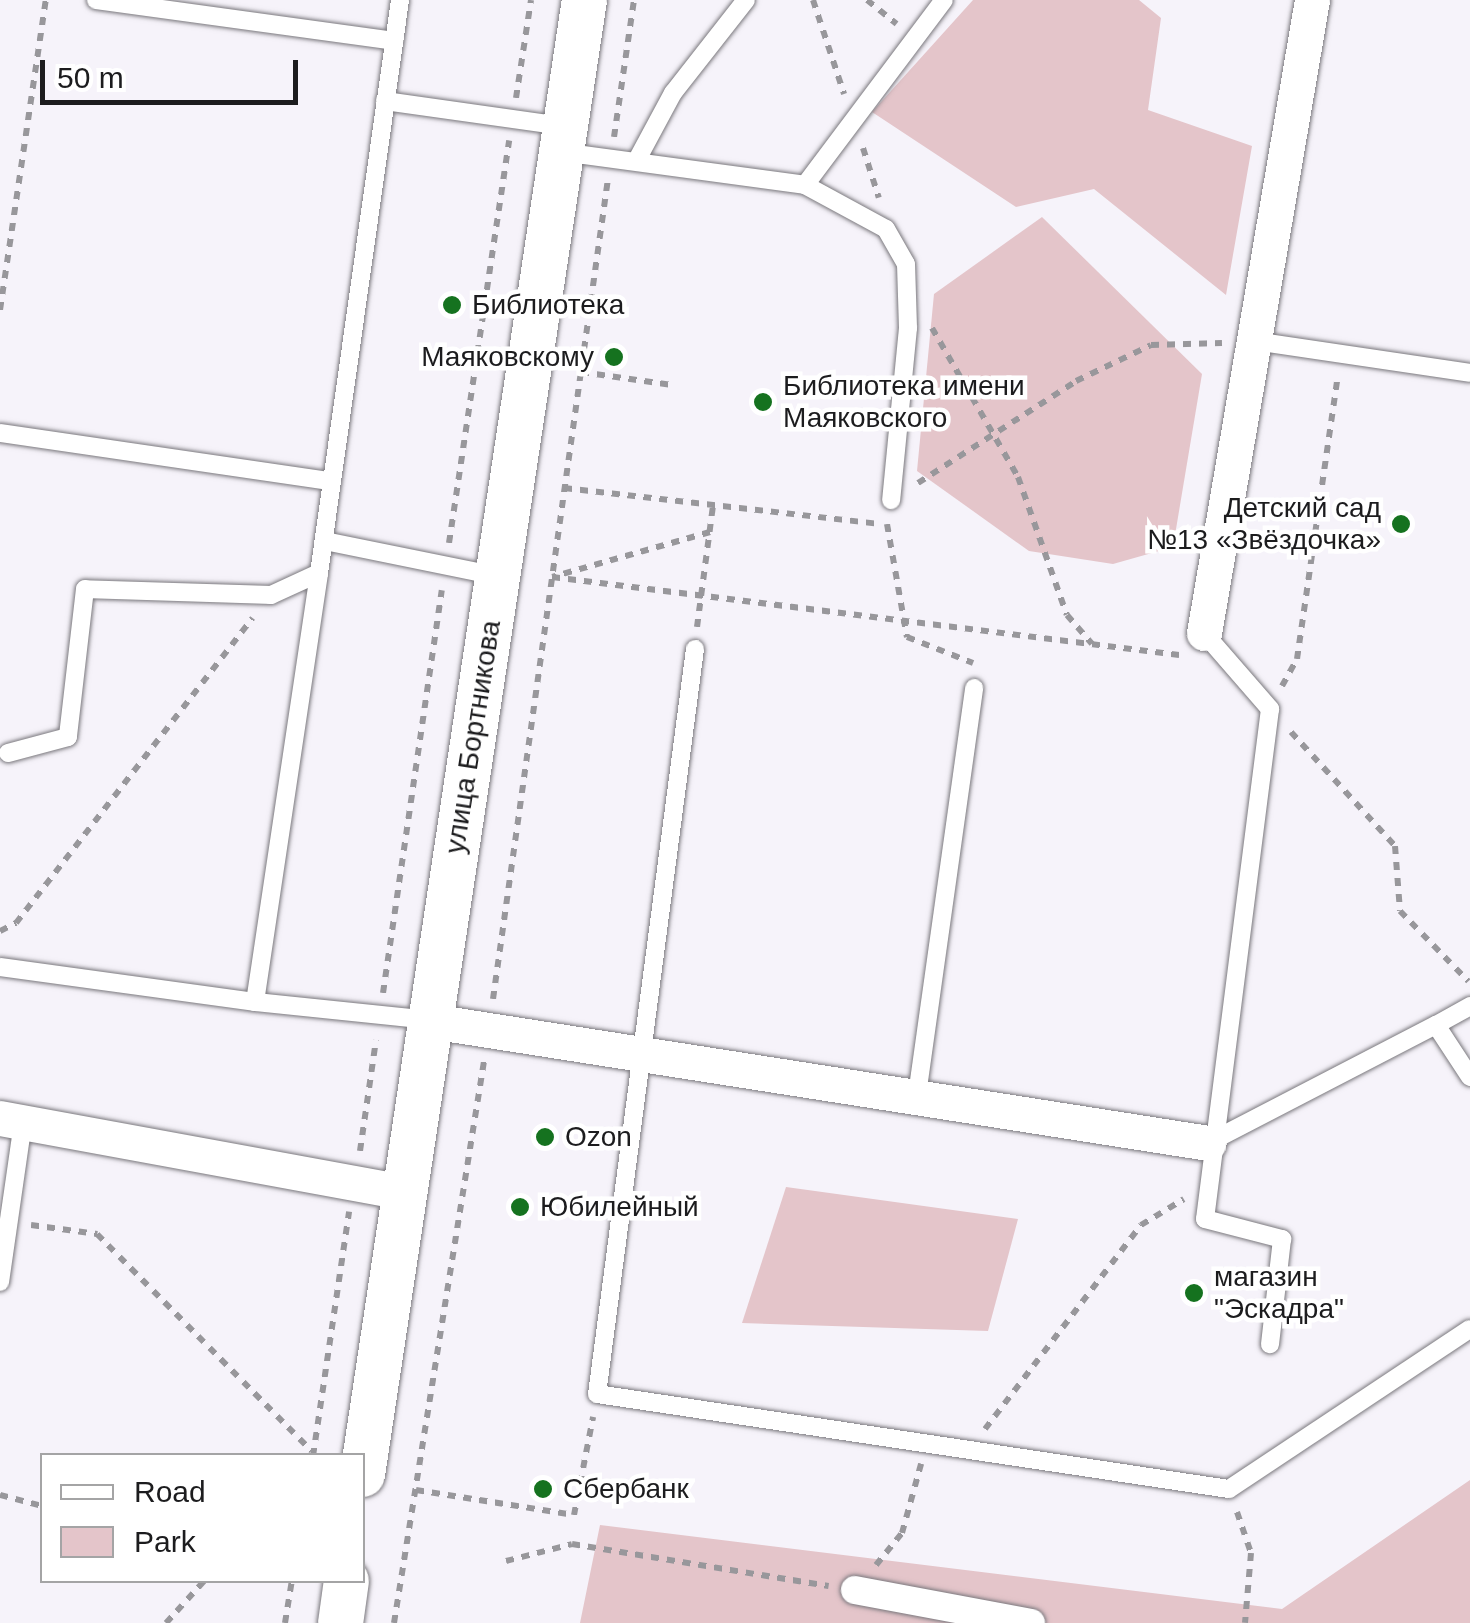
<!DOCTYPE html>
<meta charset="utf-8">
<style>
body{margin:0}
#map{position:relative;width:1470px;height:1623px;overflow:hidden;background:#f6f3fa;font-family:Arial,sans-serif}
div>[style]{position:absolute}
[style*='--x']{left:calc(var(--x)*1px);top:calc(var(--y)*1px);width:calc(var(--w)*1px);rotate:calc(var(--a)*1deg)}
.green>*{inset:0;background:#e4c5ca}
.path>*{height:6px;margin-top:-3px;transform-origin:0;background:repeating-linear-gradient(90deg,#98979b 0 8px,transparent 0 16px)}
.roads{filter:drop-shadow(0 0 2px #7a787d) drop-shadow(0 0 2px #7a787d)}
.service>*{height:18px;margin:-9px;padding:0 9px;transform-origin:9px;border-radius:9px;background:#fff}
.pedestrian>*{height:28px;margin:-14px;padding:0 14px;transform-origin:14px;border-radius:14px;background:#fff}
.minor>*{height:35px;margin:-17.5px;padding:0 17.5px;transform-origin:17.5px;border-radius:17.5px;background:#fff}
.tertiary>*{height:45px;margin:-22.5px;padding:0 22.5px;transform-origin:22.5px;border-radius:22.5px;background:#fff}
.dots>*{width:28px;height:28px;translate:-50% -50%;box-sizing:border-box;border:5px solid #fff;border-radius:50%}
span{translate:-50% -50%;white-space:nowrap;text-align:center;line-height:1.15;-webkit-text-stroke:9px #fff;paint-order:stroke}
.poi-label{font-size:28px;color:#1c1c1e}
.left{translate:0 -50%;text-align:left}
.right{translate:-100% -50%;text-align:right}
.street-label{font-size:28px;color:#1c1c1e}
.legend{position:absolute;left:40px;top:1453px;width:325px;height:130px;box-sizing:border-box;background:#fff;border:2px solid #a4a4a5;margin:0;padding:12px 18px;list-style:none;font-size:30px;color:#1c1c1e}
.legend li{display:flex;align-items:center;gap:20px;height:50px}
.legend b{width:50px;border:2px solid #a4a4a5}
.scale{position:absolute;left:40px;top:60px;width:258px;height:45px;box-sizing:border-box;border:5px solid #1c1c1e;border-top:0;padding-left:12px;font-size:30px;line-height:35px;white-space:nowrap;color:#1c1c1e;-webkit-text-stroke:8px #fff;paint-order:stroke}
</style>
<div id="map">
<div class="green">
<div style="clip-path:polygon(973px 0,1139px 0,1161px 18px,1148px 110px,1252px 146px,1226px 295px,1094px 189px,1016px 207px,872px 112px)"></div>
<div style="clip-path:polygon(1042px 217px,1202px 374px,1173px 547px,1113px 564px,1029px 551px,917px 471px,934px 294px)"></div>
<div style="clip-path:polygon(786px 1187px,1018px 1219px,988px 1331px,742px 1323px)"></div>
<div style="clip-path:polygon(1470px 1480px,1470px 1623px,580px 1623px,600px 1525px,1282px 1609px)"></div>
</div>
<div class="path">
<div style="--x:813;--y:0;--w:99;--a:71.7"></div>
<div style="--x:867;--y:0;--w:38;--a:39"></div>
<div style="--x:516;--y:98;--w:99;--a:-81.3"></div>
<div style="--x:614;--y:137;--w:138;--a:-81.7"></div>
<div style="--x:863;--y:148;--w:52;--a:72.3"></div>
<div style="--x:0;--y:310;--w:313;--a:-81.6"></div>
<div style="--x:932;--y:328;--w:172;--a:60"></div>
<div style="--x:1018;--y:477;--w:146;--a:70.5"></div>
<div style="--x:1067;--y:615;--w:38;--a:49"></div>
<div style="--x:581;--y:372;--w:92;--a:8.1"></div>
<div style="--x:918;--y:483;--w:188;--a:-32.8"></div>
<div style="--x:1076;--y:381;--w:83;--a:-25.6"></div>
<div style="--x:1151;--y:345;--w:71;--a:-1.6"></div>
<div style="--x:564;--y:488;--w:319;--a:6.5"></div>
<div style="--x:887;--y:524;--w:115;--a:80"></div>
<div style="--x:907;--y:637;--w:71;--a:21.5"></div>
<div style="--x:710;--y:532;--w:164;--a:164.1"></div>
<div style="--x:552;--y:577;--w:632;--a:7.09"></div>
<div style="--x:449;--y:543;--w:407;--a:-81.5"></div>
<div style="--x:697;--y:627;--w:123;--a:-82.5"></div>
<div style="--x:1282;--y:686;--w:31;--a:-61"></div>
<div style="--x:1297;--y:659;--w:287;--a:-81.8"></div>
<div style="--x:1291;--y:732;--w:154;--a:47.6"></div>
<div style="--x:1395;--y:846;--w:65;--a:85.6"></div>
<div style="--x:1400;--y:911;--w:98;--a:45.8"></div>
<div style="--x:0;--y:931;--w:18;--a:-27"></div>
<div style="--x:16;--y:923;--w:386;--a:-52.2"></div>
<div style="--x:383;--y:993;--w:407;--a:-81.7"></div>
<div style="--x:493;--y:999;--w:828;--a:-82.02"></div>
<div style="--x:360;--y:1151;--w:112;--a:-81.8"></div>
<div style="--x:31;--y:1225;--w:67;--a:7.8"></div>
<div style="--x:97;--y:1234;--w:305;--a:45.3"></div>
<div style="--x:985;--y:1429;--w:257;--a:-52.6"></div>
<div style="--x:1141;--y:1225;--w:50;--a:-31.2"></div>
<div style="--x:313;--y:1456;--w:247;--a:-81.6"></div>
<div style="--x:416;--y:1490;--w:160;--a:9"></div>
<div style="--x:574;--y:1515;--w:100;--a:-79"></div>
<div style="--x:0;--y:1495;--w:43;--a:14.7"></div>
<div style="--x:1237;--y:1512;--w:43;--a:71.1"></div>
<div style="--x:1251;--y:1553;--w:70;--a:94.9"></div>
<div style="--x:506;--y:1561;--w:68;--a:-14.4"></div>
<div style="--x:572;--y:1544;--w:260;--a:9.3"></div>
<div style="--x:876;--y:1565;--w:41;--a:-50.9"></div>
<div style="--x:902;--y:1533;--w:72;--a:-74.6"></div>
<div style="--x:166;--y:1623;--w:58;--a:-47.8"></div>
<div style="--x:285;--y:1623;--w:44;--a:-80.8"></div>
<div style="--x:394;--y:1623;--w:569;--a:-80.9"></div>
</div>
<div class="roads">
<div class="service">
<div style="--x:96;--y:0;--w:301;--a:7.8"></div>
<div style="--x:385;--y:101;--w:180;--a:8"></div>
<div style="--x:562;--y:152;--w:245;--a:7.7"></div>
<div style="--x:805;--y:185;--w:92;--a:28.5"></div>
<div style="--x:886;--y:229;--w:40;--a:60.3"></div>
<div style="--x:906;--y:264;--w:64;--a:88.2"></div>
<div style="--x:908;--y:328;--w:173;--a:95.6"></div>
<div style="--x:638;--y:158;--w:74;--a:-61.7"></div>
<div style="--x:673;--y:93;--w:118;--a:-51.9"></div>
<div style="--x:805;--y:185;--w:231;--a:-53.1"></div>
<div style="--x:1254;--y:341;--w:218;--a:8.4"></div>
<div style="--x:0;--y:433;--w:333;--a:8.3"></div>
<div style="--x:325;--y:541;--w:176;--a:11.5"></div>
<div style="--x:319;--y:573;--w:579;--a:-81.95"></div>
<div style="--x:1204;--y:633;--w:101;--a:49"></div>
<div style="--x:1270;--y:709;--w:514;--a:97.26"></div>
<div style="--x:1205;--y:1219;--w:80;--a:14.6"></div>
<div style="--x:1282;--y:1239;--w:106;--a:96.5"></div>
<div style="--x:695;--y:649;--w:751;--a:97.49"></div>
<div style="--x:597;--y:1394;--w:639;--a:8.55"></div>
<div style="--x:1229;--y:1489;--w:289;--a:-33.6"></div>
<div style="--x:0;--y:967;--w:257;--a:7.8"></div>
<div style="--x:255;--y:1002;--w:434;--a:-81.5"></div>
<div style="--x:319;--y:573;--w:53;--a:155.4"></div>
<div style="--x:271;--y:595;--w:186;--a:-178.2"></div>
<div style="--x:85;--y:589;--w:149;--a:96.6"></div>
<div style="--x:68;--y:737;--w:62;--a:165.1"></div>
<div style="--x:255;--y:1002;--w:174;--a:5.9"></div>
<div style="--x:1436;--y:1025;--w:39;--a:-29"></div>
<div style="--x:917;--y:1095;--w:411;--a:-82"></div>
<div style="--x:1208;--y:1143;--w:257;--a:-27.4"></div>
<div style="--x:1436;--y:1025;--w:62;--a:56.8"></div>
<div style="--x:0;--y:1282;--w:161;--a:-81.8"></div>
</div>
<div class="pedestrian">
<div style="--x:855;--y:1590;--w:179;--a:10.6"></div>
</div>
<div class="minor">
<div style="--x:1204;--y:633;--w:642;--a:-80.32"></div>
<div style="--x:431;--y:1021;--w:787;--a:8.92"></div>
<div style="--x:0;--y:1118;--w:412;--a:10.4"></div>
</div>
<div class="tertiary">
<div style="--x:362;--y:1474;--w:1491;--a:-81.44"></div>
<div style="--x:340;--y:1623;--w:43;--a:-82.1"></div>
</div>
</div>
<div class="dots">
<div style="left:452px;top:305px;background:#15721f"></div>
<div style="left:614px;top:357px;background:#15721f"></div>
<div style="left:763px;top:402px;background:#15721f"></div>
<div style="left:1401px;top:524px;background:#15721f"></div>
<div style="left:545px;top:1137px;background:#15721f"></div>
<div style="left:520px;top:1207px;background:#15721f"></div>
<div style="left:1194px;top:1293px;background:#15721f"></div>
<div style="left:543px;top:1489px;background:#15721f"></div>
</div>
<div class="poi-label">
<span class="left" style="left:472px;top:305px">Библиотека</span>
<span class="right" style="left:594px;top:357px">Маяковскому</span>
<span class="left" style="left:783px;top:402px">Библиотека имени<br>Маяковского</span>
<span class="right" style="left:1381px;top:524px">Детский сад<br>№13 «Звёздочка»</span>
<span class="left" style="left:565px;top:1137px">Ozon</span>
<span class="left" style="left:540px;top:1207px">Юбилейный</span>
<span class="left" style="left:1214px;top:1293px">магазин<br>"Эскадра"</span>
<span class="left" style="left:563px;top:1489px">Сбербанк</span>
</div>
<div class="street-label">
<span style="left:473px;top:737px;rotate:-81deg">улица Бортникова</span>
</div>
<ul class="legend">
<li><b style="height:12px;background:#fff"></b>Road</li>
<li><b style="height:28px;background:#e4c5ca"></b>Park</li>
</ul>
<div class="scale">50 m</div>
</div>
